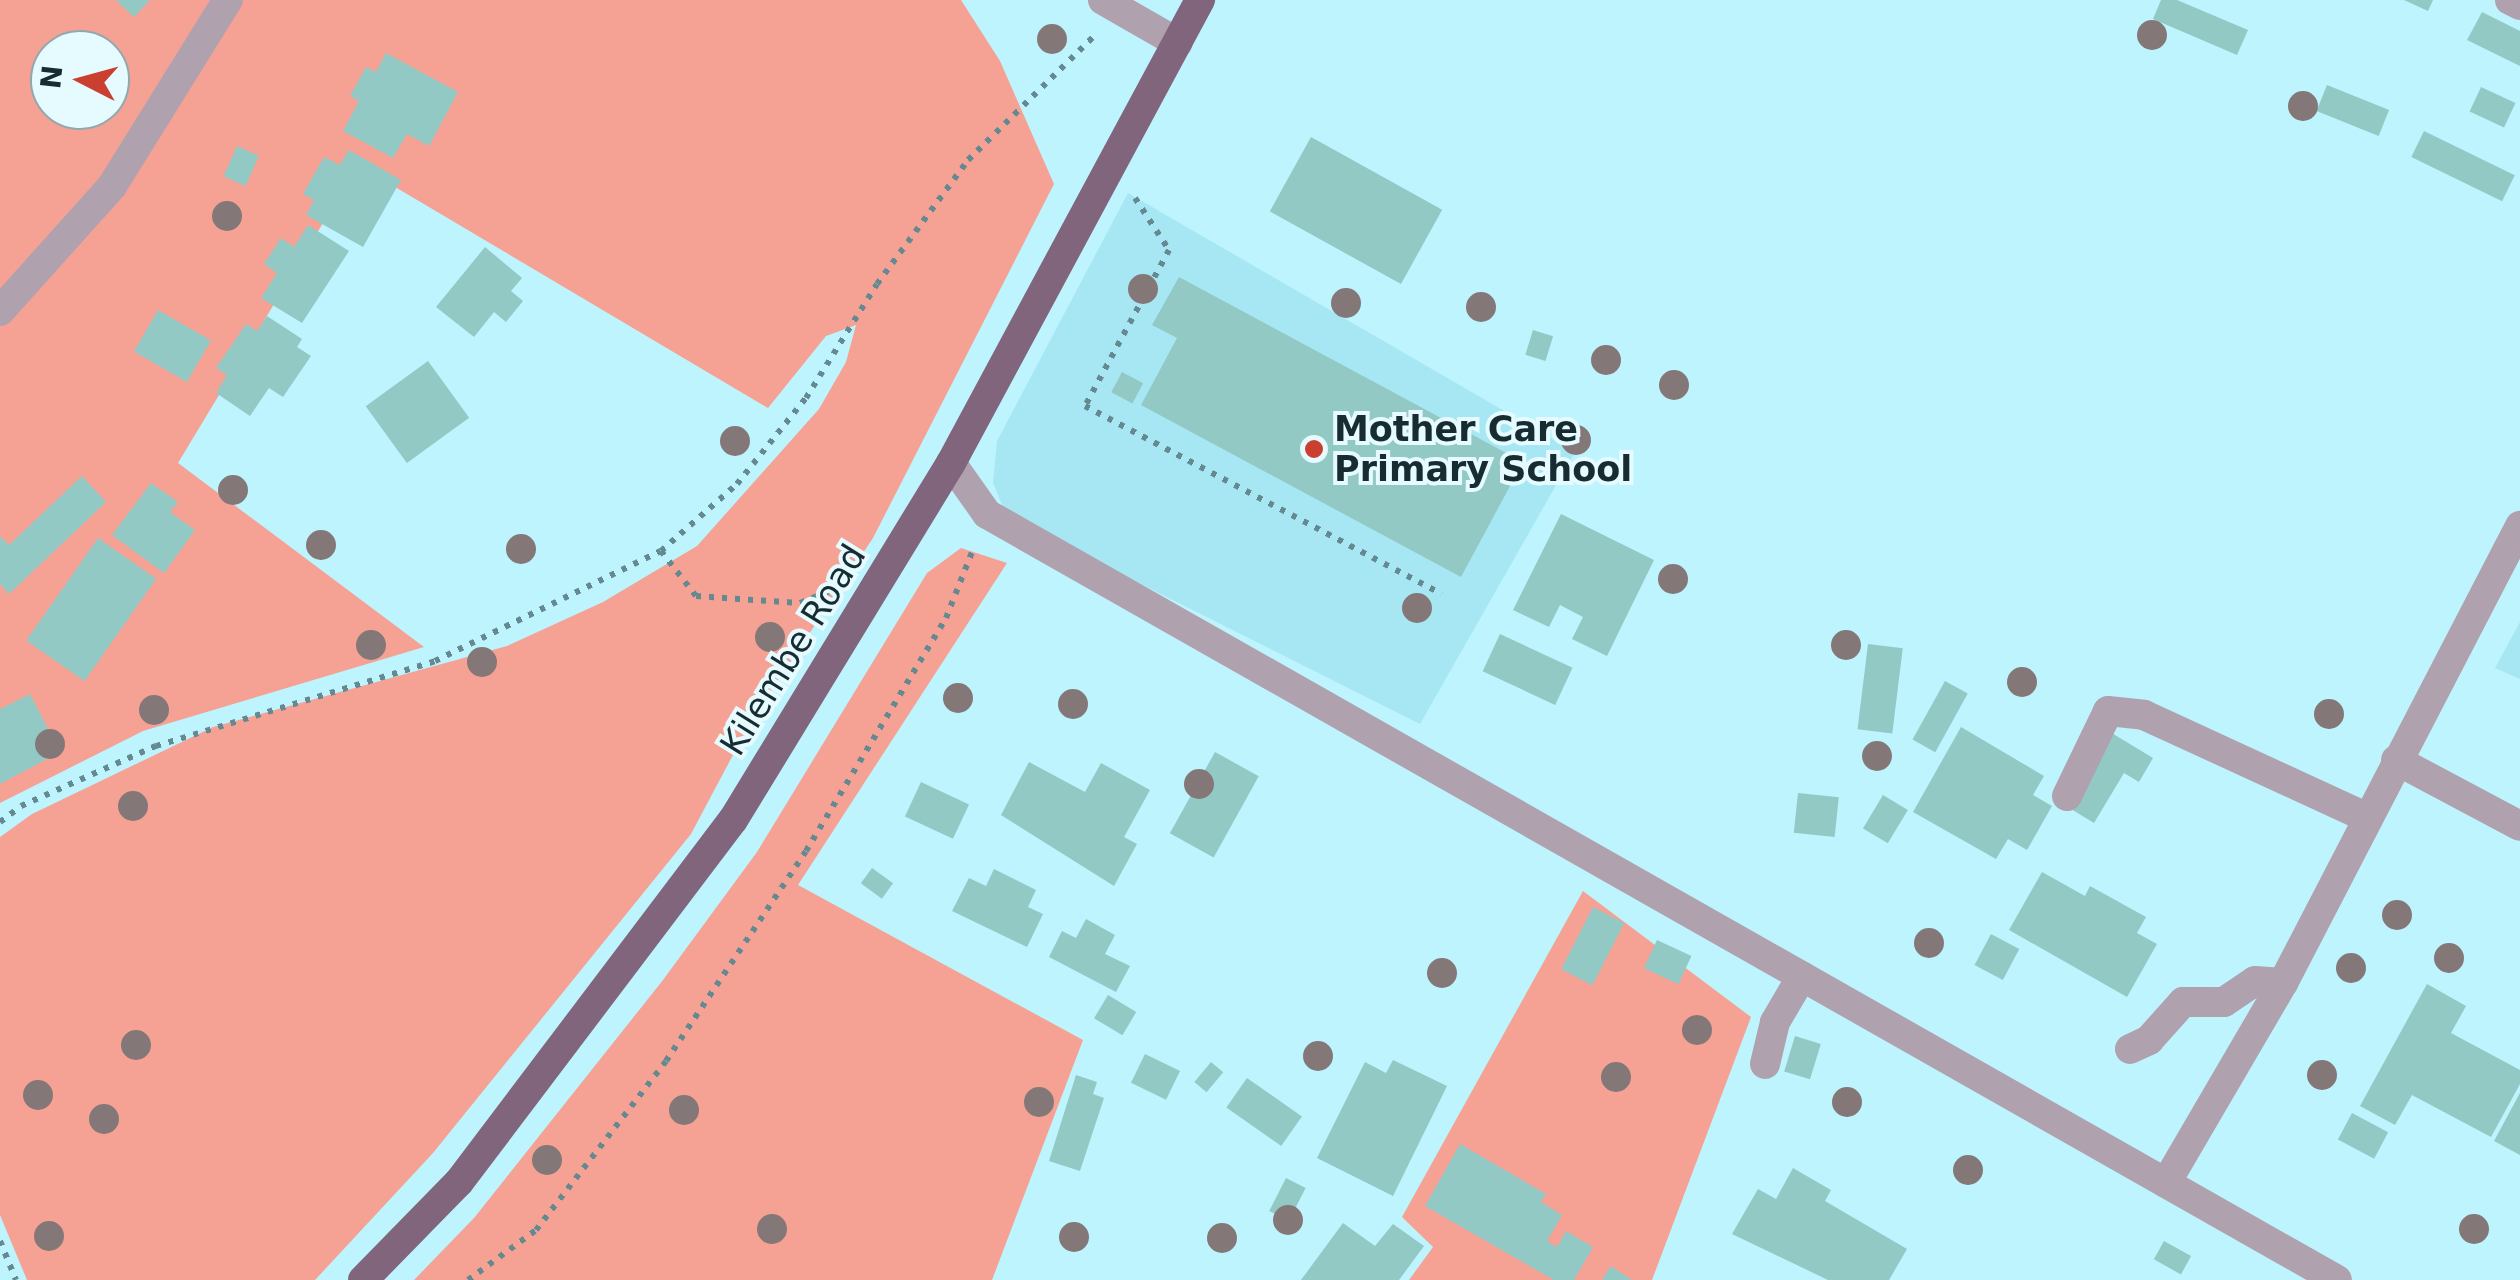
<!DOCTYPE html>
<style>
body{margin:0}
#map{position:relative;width:2520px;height:1280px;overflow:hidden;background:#bdf4fe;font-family:"DejaVu Sans",sans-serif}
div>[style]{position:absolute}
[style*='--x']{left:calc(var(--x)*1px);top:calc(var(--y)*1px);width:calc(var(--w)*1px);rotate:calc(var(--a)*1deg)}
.built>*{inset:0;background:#a7e7f3}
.green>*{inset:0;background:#f5a295}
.building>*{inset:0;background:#92c9c5;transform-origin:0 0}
.path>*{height:6px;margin-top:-3px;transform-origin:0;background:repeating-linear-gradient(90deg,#648990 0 5px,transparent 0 13px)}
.minor>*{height:30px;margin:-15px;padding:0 15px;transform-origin:15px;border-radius:15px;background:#b0a1ae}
.major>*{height:30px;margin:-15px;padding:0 15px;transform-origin:15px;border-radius:15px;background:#80657d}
.trees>*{width:30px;height:30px;margin:-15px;border-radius:50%;background:#837778}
.dots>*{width:28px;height:28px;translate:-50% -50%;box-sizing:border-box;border:5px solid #e5fbff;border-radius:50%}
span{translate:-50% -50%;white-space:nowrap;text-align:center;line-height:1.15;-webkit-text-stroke:8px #e5fbff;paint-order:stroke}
.poi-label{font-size:35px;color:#162c30;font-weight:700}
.left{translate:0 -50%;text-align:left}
.street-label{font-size:35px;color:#162c30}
.north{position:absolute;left:30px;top:30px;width:100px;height:100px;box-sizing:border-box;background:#e5fbff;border:2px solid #92a8ac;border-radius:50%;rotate:276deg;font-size:28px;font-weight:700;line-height:40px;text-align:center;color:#162c30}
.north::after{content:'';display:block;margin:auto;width:35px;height:45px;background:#cb3f30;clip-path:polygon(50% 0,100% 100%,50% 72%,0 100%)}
</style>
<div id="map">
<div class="built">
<div style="clip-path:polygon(1128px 193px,1575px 452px,1420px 724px,1007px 517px,993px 483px,997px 441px)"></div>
<div style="clip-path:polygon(2520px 622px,2520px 679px,2495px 668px)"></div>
</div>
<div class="green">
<div style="clip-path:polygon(evenodd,0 0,961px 0,1000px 61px,1054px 184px,873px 538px,751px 721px,691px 834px,433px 1153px,315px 1280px,27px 1280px,0 1215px,0 837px,32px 814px,213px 727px,507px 646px,603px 602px,697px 546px,819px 409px,846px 362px,856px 325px,826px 336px,768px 408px,358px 165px,178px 463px,424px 647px,143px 731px,0 803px,0 0,50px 50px,110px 50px,110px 110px,50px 110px,50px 50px)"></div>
<div style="clip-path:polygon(961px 548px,1007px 563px,798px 885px,1083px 1040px,992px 1280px,414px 1280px,474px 1218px,663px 980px,757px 852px,927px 573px)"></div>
<div style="clip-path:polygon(1583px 891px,1751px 1017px,1652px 1280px,1409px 1280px,1433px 1247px,1402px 1217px)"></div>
</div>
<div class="building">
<div style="clip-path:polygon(116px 0,150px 0,134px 17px)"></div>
<div style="clip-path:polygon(2161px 0,2177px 0,2248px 30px,2237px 55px,2153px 19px)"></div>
<div style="clip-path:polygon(2404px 0,2433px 0,2428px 11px)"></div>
<div style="clip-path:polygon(2482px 12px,2520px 31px,2520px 66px,2467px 40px)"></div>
<div style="clip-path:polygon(386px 53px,458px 92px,429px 146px,407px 134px,393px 158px,343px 131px,359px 101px,350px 96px,366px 67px,376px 72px)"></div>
<div style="left:2327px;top:85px;width:67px;height:28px;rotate:22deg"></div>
<div style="left:2481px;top:87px;width:38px;height:27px;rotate:25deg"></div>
<div style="left:2424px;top:131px;width:101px;height:29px;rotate:26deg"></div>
<div style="left:1311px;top:137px;width:150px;height:85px;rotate:29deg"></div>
<div style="left:237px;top:146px;width:24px;height:33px;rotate:24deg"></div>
<div style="clip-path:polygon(349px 150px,401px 180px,363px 247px,306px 215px,314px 200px,303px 194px,324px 157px,340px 165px)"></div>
<div style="clip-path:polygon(308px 225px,349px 251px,302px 323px,261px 298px,277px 273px,264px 264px,281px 238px,294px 247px)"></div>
<div style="clip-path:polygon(485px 247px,522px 278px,511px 291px,523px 301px,506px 322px,494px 312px,474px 337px,436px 307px)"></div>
<div style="clip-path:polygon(1179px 277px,1523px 462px,1461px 577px,1141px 405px,1177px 338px,1152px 325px)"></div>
<div style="left:158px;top:310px;width:61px;height:48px;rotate:30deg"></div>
<div style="clip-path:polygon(267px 316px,302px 339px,297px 347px,311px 356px,283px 397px,269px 388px,250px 416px,216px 393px,227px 375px,216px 368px,246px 324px,257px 331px)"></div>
<div style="left:1533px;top:330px;width:21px;height:26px;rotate:17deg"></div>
<div style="left:428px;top:361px;width:70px;height:77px;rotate:54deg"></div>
<div style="left:1122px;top:372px;width:24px;height:23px;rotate:28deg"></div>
<div style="clip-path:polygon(82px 476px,106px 502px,9px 594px,0 584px,0 536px,9px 545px)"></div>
<div style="clip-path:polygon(151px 483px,178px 502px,170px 512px,195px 530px,164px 573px,112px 535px)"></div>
<div style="clip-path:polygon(1561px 514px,1654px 560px,1607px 656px,1572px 639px,1583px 617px,1560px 605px,1549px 627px,1513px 610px)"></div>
<div style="left:98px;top:538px;width:71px;height:125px;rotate:35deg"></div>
<div style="left:1500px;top:634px;width:80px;height:41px;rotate:25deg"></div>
<div style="left:1868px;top:644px;width:35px;height:86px;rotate:7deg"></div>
<div style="left:1945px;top:681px;width:26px;height:67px;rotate:29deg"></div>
<div style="clip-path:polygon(30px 694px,60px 752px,0 784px,0 709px)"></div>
<div style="clip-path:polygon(1961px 727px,2044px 776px,2033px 795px,2052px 806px,2027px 850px,2008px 839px,1996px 859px,1913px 812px)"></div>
<div style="clip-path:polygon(2110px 732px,2153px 758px,2139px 782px,2124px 773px,2094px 823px,2066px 806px)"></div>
<div style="left:1215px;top:752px;width:50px;height:93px;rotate:29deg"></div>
<div style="clip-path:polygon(1029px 762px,1085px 792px,1101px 763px,1150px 790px,1124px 837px,1137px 844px,1114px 886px,1001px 815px)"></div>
<div style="left:921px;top:782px;width:53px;height:38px;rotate:25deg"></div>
<div style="left:1798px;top:793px;width:41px;height:40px;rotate:6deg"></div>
<div style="left:1883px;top:795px;width:29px;height:39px;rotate:31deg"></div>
<div style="left:872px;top:868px;width:26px;height:19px;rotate:36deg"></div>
<div style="clip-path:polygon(994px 869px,1036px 890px,1028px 907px,1043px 914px,1027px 947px,952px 911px,969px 878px,986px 886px)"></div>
<div style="clip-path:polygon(2042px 872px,2085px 896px,2090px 886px,2146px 917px,2137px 933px,2157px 944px,2127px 997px,2009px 930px)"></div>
<div style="left:1593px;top:907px;width:35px;height:70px;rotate:27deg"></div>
<div style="clip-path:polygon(1086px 919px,1115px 935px,1105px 954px,1130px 966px,1116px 992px,1049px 957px,1062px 931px,1076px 938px)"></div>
<div style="left:1991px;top:934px;width:32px;height:35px;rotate:28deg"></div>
<div style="left:1657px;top:940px;width:38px;height:31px;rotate:25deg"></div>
<div style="clip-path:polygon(2427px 984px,2466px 1006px,2451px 1033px,2520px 1070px,2520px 1084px,2491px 1137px,2412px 1095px,2395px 1125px,2360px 1106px)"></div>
<div style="left:1108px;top:995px;width:33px;height:27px;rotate:31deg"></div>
<div style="left:1795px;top:1036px;width:27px;height:37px;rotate:17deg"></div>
<div style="left:1145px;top:1054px;width:39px;height:32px;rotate:26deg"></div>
<div style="clip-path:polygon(1393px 1060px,1447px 1086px,1393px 1196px,1317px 1158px,1365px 1062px,1386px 1073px)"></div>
<div style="left:1211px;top:1062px;width:16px;height:26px;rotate:40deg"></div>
<div style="clip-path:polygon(1076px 1075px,1097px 1082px,1093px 1094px,1104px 1098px,1080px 1171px,1049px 1161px)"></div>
<div style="left:1247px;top:1078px;width:67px;height:36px;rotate:35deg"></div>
<div style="clip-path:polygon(2520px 1093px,2520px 1155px,2494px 1141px)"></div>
<div style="left:2352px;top:1113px;width:41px;height:30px;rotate:28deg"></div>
<div style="clip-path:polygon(1460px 1144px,1546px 1194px,1541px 1202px,1562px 1215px,1547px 1241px,1557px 1247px,1566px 1231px,1593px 1247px,1574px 1280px,1554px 1280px,1425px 1206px)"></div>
<div style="clip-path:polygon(1793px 1168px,1831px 1190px,1825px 1201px,1907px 1249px,1889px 1280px,1828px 1280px,1732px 1234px,1758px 1189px,1776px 1199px)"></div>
<div style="left:1286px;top:1178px;width:22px;height:37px;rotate:27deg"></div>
<div style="clip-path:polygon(1343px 1223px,1375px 1246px,1393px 1224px,1424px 1246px,1399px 1280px,1301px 1280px)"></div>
<div style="left:2164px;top:1241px;width:31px;height:21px;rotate:29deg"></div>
<div style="clip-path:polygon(1611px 1266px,1632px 1280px,1602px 1280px)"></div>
</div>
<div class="path">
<div style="--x:1135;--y:198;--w:62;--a:56.8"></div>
<div style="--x:1169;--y:250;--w:177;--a:118.3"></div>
<div style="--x:1085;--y:406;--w:403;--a:27.8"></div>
<div style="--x:661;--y:551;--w:57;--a:52.1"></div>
<div style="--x:696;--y:596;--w:104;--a:3.9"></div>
<div style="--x:800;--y:603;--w:32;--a:-22"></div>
<div style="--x:0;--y:822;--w:26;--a:-37"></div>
<div style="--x:21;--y:806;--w:148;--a:-24"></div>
<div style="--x:156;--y:746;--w:292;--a:-16.9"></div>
<div style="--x:435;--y:661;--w:251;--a:-26"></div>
<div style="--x:661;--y:551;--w:101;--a:-41.4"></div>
<div style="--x:737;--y:484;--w:110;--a:-51.3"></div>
<div style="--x:806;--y:398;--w:134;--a:-58.1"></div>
<div style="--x:877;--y:284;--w:154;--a:-53.7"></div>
<div style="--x:968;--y:160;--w:177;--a:-44.5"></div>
<div style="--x:0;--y:1241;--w:42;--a:67.7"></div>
<div style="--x:468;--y:1280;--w:84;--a:-36.3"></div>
<div style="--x:536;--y:1230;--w:213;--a:-52.4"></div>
<div style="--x:666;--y:1061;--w:252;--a:-56.3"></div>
<div style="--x:806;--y:851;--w:272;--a:-59"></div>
<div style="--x:946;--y:618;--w:76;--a:-68.5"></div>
</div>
<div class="minor">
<div style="--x:1103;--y:0;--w:86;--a:29.8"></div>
<div style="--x:2510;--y:0;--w:11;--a:27"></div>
<div style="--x:0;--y:311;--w:168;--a:-48.1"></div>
<div style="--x:112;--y:186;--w:219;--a:-58.1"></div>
<div style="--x:951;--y:463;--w:62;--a:54.8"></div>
<div style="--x:987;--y:514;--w:1552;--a:29.57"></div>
<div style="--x:2396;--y:760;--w:140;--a:28"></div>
<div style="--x:2067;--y:796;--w:94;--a:-64.2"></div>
<div style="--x:2108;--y:711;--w:36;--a:6"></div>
<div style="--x:2144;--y:715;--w:242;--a:24.7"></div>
<div style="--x:2130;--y:1049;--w:21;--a:-25"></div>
<div style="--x:2149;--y:1040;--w:51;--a:-48.2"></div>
<div style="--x:2183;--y:1002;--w:41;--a:0"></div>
<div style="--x:2224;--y:1002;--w:37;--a:-34"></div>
<div style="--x:2255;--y:981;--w:28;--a:4"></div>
<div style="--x:1765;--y:1064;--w:43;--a:-76.6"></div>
<div style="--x:1775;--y:1022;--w:53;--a:-59.6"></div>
<div style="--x:2166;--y:1183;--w:232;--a:-59.7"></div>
<div style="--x:2283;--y:983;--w:515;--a:-62.59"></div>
</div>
<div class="major">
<div style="--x:363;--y:1280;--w:137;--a:-45.6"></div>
<div style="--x:459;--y:1182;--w:454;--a:-52.9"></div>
<div style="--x:733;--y:820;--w:418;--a:-58.6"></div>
<div style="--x:951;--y:463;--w:526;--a:-61.73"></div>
</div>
<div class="trees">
<div style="left:2152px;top:35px"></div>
<div style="left:1052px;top:39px"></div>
<div style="left:2303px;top:106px"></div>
<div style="left:227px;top:216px"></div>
<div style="left:1143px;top:289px"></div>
<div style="left:1346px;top:303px"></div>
<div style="left:1481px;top:307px"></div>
<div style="left:1606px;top:360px"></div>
<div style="left:1674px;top:385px"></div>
<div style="left:1576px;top:440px"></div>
<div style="left:735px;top:441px"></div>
<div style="left:233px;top:490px"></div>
<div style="left:321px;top:545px"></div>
<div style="left:521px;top:549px"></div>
<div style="left:1673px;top:579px"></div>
<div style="left:1417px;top:608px"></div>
<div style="left:770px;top:637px"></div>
<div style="left:371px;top:645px"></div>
<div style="left:1846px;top:645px"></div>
<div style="left:482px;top:662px"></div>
<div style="left:2022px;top:682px"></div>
<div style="left:958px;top:698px"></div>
<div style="left:1073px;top:704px"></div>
<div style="left:154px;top:710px"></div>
<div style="left:2329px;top:714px"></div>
<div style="left:50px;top:744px"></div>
<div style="left:1877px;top:756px"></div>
<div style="left:1199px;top:784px"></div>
<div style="left:133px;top:806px"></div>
<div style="left:2397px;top:915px"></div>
<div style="left:1929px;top:943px"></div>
<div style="left:2449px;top:958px"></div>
<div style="left:2351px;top:968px"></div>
<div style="left:1442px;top:973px"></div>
<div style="left:1697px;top:1030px"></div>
<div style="left:136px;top:1045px"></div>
<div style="left:1318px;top:1056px"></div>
<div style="left:2322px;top:1075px"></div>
<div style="left:1616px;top:1077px"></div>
<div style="left:38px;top:1095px"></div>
<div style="left:1039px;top:1102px"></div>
<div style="left:1847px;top:1102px"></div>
<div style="left:684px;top:1110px"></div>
<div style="left:104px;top:1119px"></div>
<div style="left:547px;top:1160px"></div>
<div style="left:1968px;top:1170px"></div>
<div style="left:1288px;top:1220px"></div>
<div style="left:772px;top:1229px"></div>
<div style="left:2474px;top:1229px"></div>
<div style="left:49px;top:1236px"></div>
<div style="left:1074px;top:1237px"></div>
<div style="left:1222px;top:1238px"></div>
</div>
<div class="dots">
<div style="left:1314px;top:449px;background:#cb3f30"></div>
</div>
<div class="poi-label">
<span class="left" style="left:1334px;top:449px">Mother Care<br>Primary School</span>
</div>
<div class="street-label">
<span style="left:793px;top:650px;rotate:-58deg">Kilembe Road</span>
</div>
<div class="north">N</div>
</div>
